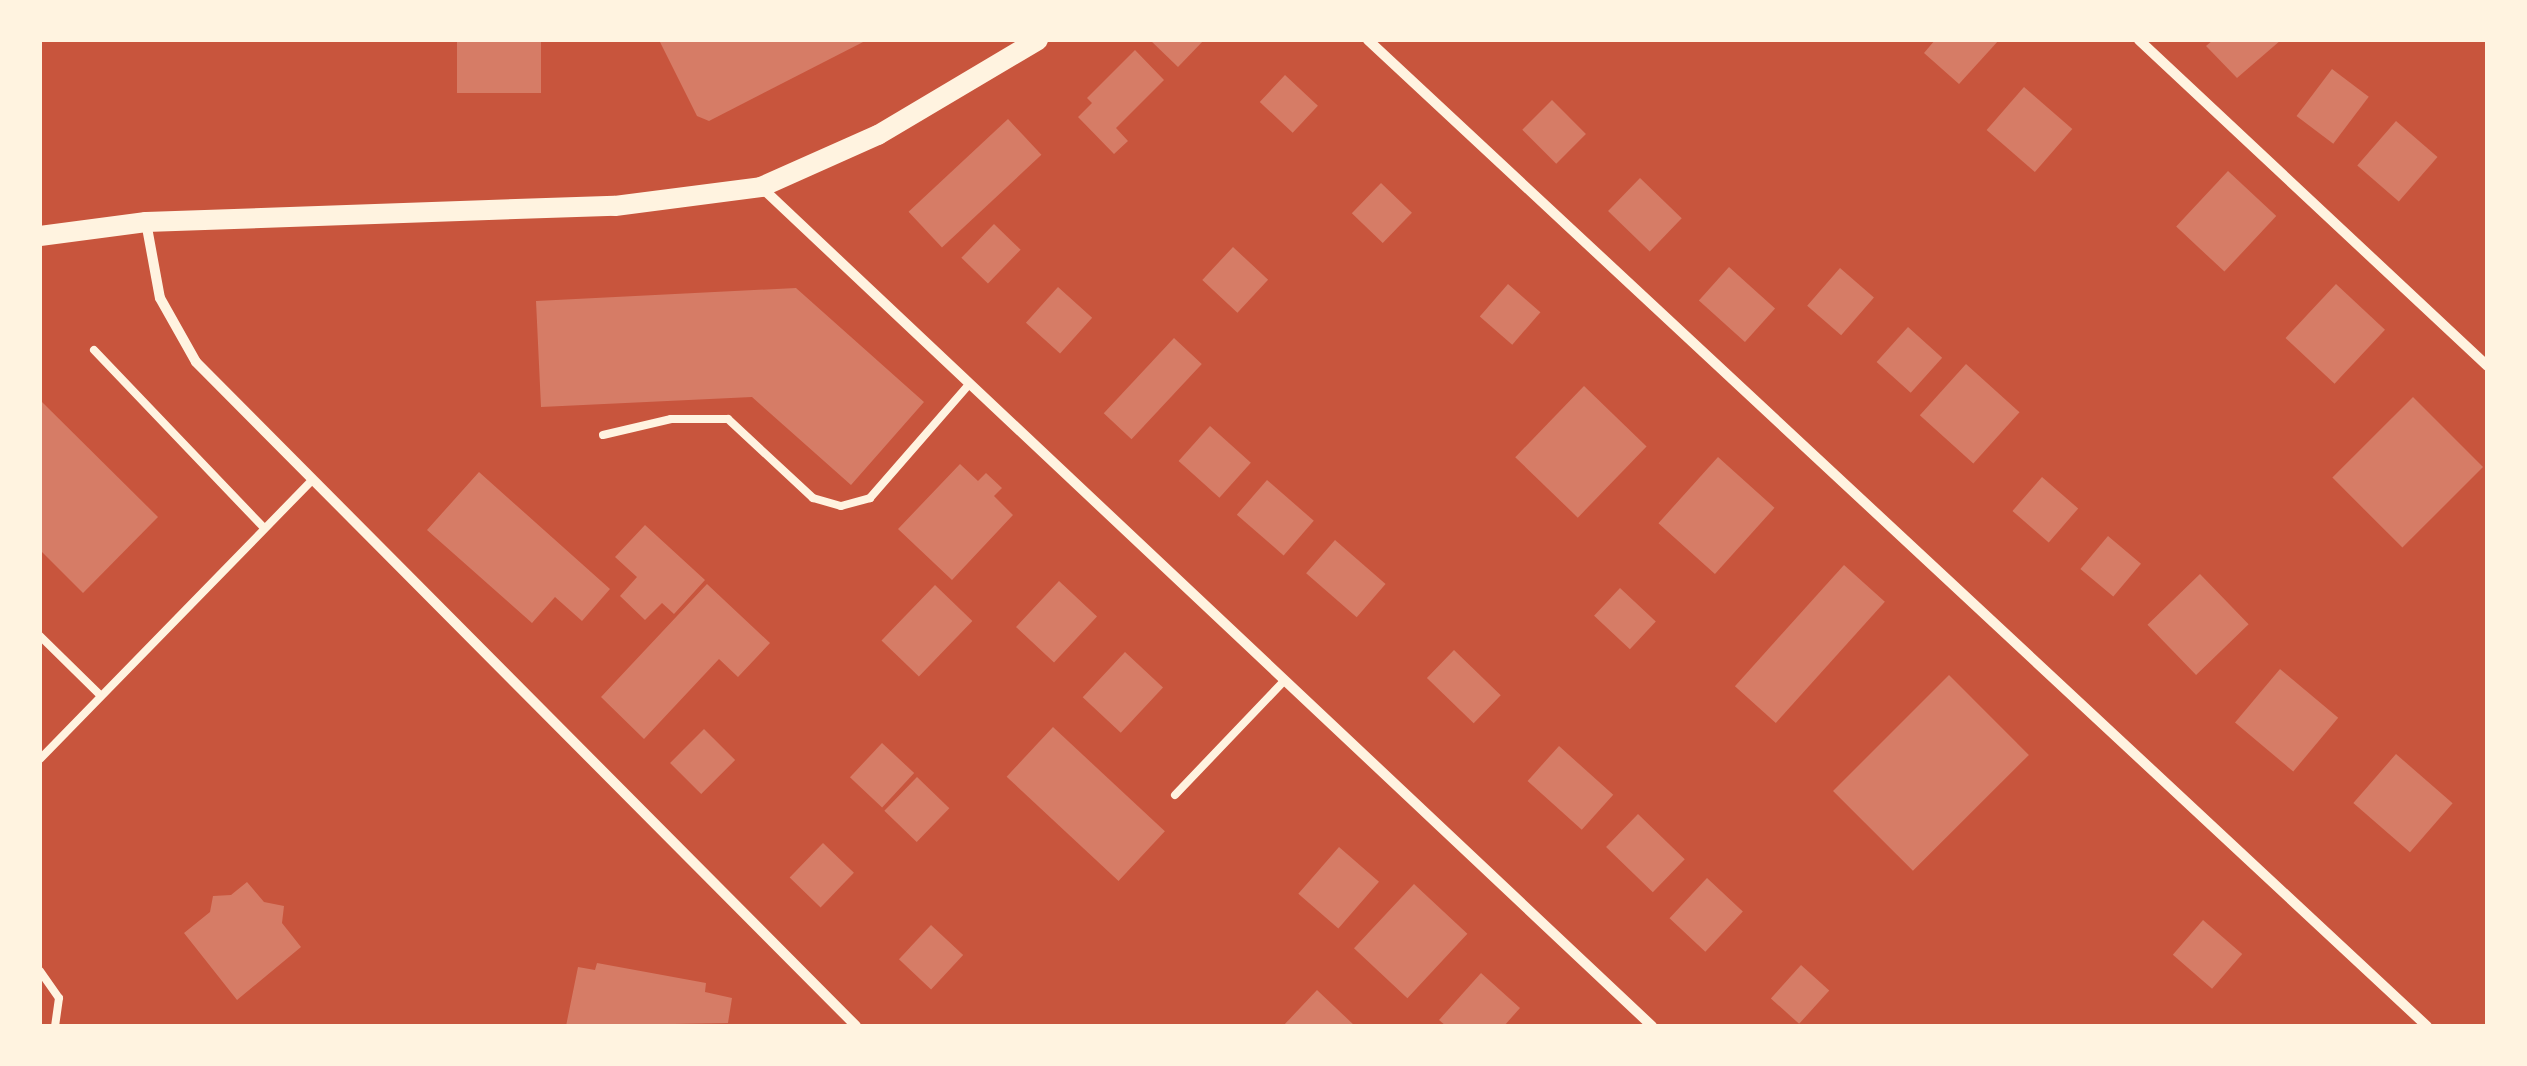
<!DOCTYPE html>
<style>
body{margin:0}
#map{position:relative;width:2527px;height:1066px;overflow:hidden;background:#c8553d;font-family:Roboto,sans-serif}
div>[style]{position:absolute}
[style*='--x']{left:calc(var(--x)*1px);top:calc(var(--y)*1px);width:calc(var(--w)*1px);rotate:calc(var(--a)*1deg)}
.building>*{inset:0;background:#d67c66;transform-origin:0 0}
.service>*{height:8px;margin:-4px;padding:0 4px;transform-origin:4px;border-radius:4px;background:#fff3e0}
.minor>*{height:10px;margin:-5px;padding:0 5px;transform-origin:5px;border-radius:5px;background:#fff3e0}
.secondary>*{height:20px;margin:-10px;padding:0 10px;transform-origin:10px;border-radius:10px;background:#fff3e0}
span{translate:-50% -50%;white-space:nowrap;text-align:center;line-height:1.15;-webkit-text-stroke:8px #fff3e0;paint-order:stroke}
.frame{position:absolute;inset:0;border:42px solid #fff3e0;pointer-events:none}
</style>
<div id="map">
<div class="building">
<div style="left:457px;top:40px;width:84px;height:53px"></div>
<div style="clip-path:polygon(659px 40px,867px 40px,709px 121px,697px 116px)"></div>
<div style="clip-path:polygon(1150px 40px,1204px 40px,1178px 67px)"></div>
<div style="clip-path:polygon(1935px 40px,1999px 40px,1959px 84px,1924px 53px)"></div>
<div style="clip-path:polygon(2213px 40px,2281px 40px,2237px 78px,2206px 46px)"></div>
<div style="clip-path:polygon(1135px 50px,1164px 80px,1116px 128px,1128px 141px,1114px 154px,1078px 117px,1092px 103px,1087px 98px)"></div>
<div style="left:2332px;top:69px;width:46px;height:59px;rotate:37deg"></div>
<div style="left:1285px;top:75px;width:45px;height:37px;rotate:43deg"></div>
<div style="left:2024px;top:87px;width:64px;height:57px;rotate:41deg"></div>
<div style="left:1552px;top:100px;width:48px;height:42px;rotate:45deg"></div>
<div style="left:1008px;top:119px;width:49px;height:136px;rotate:47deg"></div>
<div style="left:2396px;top:121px;width:55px;height:59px;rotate:41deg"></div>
<div style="left:2228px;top:171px;width:66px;height:76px;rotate:43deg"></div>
<div style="left:1640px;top:178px;width:58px;height:46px;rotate:44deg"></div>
<div style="left:1381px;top:183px;width:43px;height:42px;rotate:44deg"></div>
<div style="left:994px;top:224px;width:37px;height:47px;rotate:44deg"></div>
<div style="left:1233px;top:247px;width:48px;height:45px;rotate:43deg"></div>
<div style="left:1729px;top:267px;width:62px;height:45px;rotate:42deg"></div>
<div style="left:1840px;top:268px;width:45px;height:50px;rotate:41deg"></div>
<div style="left:1508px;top:284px;width:43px;height:43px;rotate:41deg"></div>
<div style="left:2336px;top:284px;width:67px;height:74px;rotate:43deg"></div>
<div style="left:1058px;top:287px;width:46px;height:48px;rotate:42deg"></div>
<div style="clip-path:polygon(796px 288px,924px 402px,851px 485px,752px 397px,541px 407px,536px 301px)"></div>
<div style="left:1908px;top:327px;width:46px;height:47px;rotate:42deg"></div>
<div style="left:1174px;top:338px;width:38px;height:103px;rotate:43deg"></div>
<div style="left:1966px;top:364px;width:72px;height:69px;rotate:42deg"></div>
<div style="left:1584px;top:386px;width:87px;height:99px;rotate:44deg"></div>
<div style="left:2413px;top:397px;width:99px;height:114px;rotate:45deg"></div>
<div style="clip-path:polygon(40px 400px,158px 517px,83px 593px,40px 550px)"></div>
<div style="left:1210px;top:426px;width:55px;height:47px;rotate:42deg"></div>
<div style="left:1718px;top:457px;width:76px;height:89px;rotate:42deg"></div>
<div style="clip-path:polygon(960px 464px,978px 481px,986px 473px,1002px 488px,994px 496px,1013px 515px,952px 580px,898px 529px)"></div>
<div style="clip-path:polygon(479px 472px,610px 589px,582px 621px,555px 597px,532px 623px,427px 530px)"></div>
<div style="left:2042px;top:477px;width:48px;height:45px;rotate:41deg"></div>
<div style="left:1267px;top:480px;width:62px;height:46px;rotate:41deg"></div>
<div style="clip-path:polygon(645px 525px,705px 580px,674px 614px,662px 603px,645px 620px,620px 596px,637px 577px,615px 557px)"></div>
<div style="left:2108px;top:536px;width:43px;height:43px;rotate:40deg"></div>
<div style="left:1335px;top:540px;width:67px;height:44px;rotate:41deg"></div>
<div style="left:1844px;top:565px;width:55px;height:163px;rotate:42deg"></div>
<div style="left:2200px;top:574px;width:70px;height:73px;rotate:46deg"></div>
<div style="left:1059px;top:581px;width:52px;height:63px;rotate:43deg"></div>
<div style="clip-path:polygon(707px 584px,770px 643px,738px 677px,719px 659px,644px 739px,601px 697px)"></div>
<div style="left:935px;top:585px;width:52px;height:77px;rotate:44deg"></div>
<div style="left:1620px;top:588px;width:49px;height:38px;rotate:43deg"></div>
<div style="left:1454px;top:650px;width:65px;height:39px;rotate:44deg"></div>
<div style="left:1125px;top:652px;width:52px;height:62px;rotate:43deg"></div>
<div style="left:2280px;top:669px;width:76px;height:70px;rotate:40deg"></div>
<div style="left:1949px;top:675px;width:113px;height:164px;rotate:45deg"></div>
<div style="left:1053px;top:727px;width:153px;height:68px;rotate:43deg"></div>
<div style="left:704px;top:729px;width:44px;height:48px;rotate:45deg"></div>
<div style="left:882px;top:743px;width:44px;height:47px;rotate:43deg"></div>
<div style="left:1559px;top:746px;width:73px;height:47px;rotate:42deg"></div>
<div style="left:2396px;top:754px;width:75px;height:65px;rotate:41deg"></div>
<div style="left:917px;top:777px;width:45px;height:47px;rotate:44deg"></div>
<div style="left:1638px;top:814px;width:65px;height:46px;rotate:44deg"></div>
<div style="left:823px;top:843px;width:43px;height:48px;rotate:44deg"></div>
<div style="left:1339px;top:847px;width:53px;height:62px;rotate:41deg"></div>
<div style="left:1707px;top:878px;width:49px;height:55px;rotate:43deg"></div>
<div style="clip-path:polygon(247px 882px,264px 902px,284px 906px,282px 923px,301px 947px,237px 1000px,184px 933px,210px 912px,213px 896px,231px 895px)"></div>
<div style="left:1414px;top:884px;width:73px;height:88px;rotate:43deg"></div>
<div style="left:2203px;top:920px;width:52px;height:46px;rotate:41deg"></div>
<div style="left:931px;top:925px;width:44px;height:47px;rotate:43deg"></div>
<div style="clip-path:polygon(597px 963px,706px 983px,705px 992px,732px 998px,728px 1023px,566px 1026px,578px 967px,595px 970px)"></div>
<div style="left:1801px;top:965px;width:38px;height:45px;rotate:42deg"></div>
<div style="clip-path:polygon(1481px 973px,1520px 1008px,1504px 1026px,1446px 1026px,1439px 1020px)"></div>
<div style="clip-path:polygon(1317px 990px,1355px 1026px,1283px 1026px)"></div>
</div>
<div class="service">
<div style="--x:94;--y:350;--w:246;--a:46.3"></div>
<div style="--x:603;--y:435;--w:70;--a:-13.2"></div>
<div style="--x:671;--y:419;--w:57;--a:0"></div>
<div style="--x:728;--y:419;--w:116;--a:42.9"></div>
<div style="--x:813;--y:498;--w:29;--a:16"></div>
<div style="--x:841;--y:506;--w:30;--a:-15"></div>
<div style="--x:870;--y:498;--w:147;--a:-48.9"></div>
<div style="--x:40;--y:636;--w:83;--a:44.5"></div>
<div style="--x:40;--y:759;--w:390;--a:-45.7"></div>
<div style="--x:1175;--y:795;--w:156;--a:-46.3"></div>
<div style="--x:40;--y:971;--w:33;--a:55"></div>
<div style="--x:59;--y:998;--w:28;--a:98"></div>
</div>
<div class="minor">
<div style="--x:1368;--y:40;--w:1447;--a:42.96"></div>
<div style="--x:2139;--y:40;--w:477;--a:43.1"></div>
<div style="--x:761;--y:187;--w:1224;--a:43.28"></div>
<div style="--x:146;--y:222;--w:77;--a:79.6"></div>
<div style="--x:160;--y:298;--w:73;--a:60.6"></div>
<div style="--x:196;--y:362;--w:936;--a:45.17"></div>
</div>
<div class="secondary">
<div style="--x:40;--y:236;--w:107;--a:-7.5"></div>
<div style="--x:146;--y:222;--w:469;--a:-2"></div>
<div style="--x:615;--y:206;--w:147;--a:-7.4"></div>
<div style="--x:761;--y:187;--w:128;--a:-24"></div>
<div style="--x:878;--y:135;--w:186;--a:-30.7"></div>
</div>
<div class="frame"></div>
</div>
